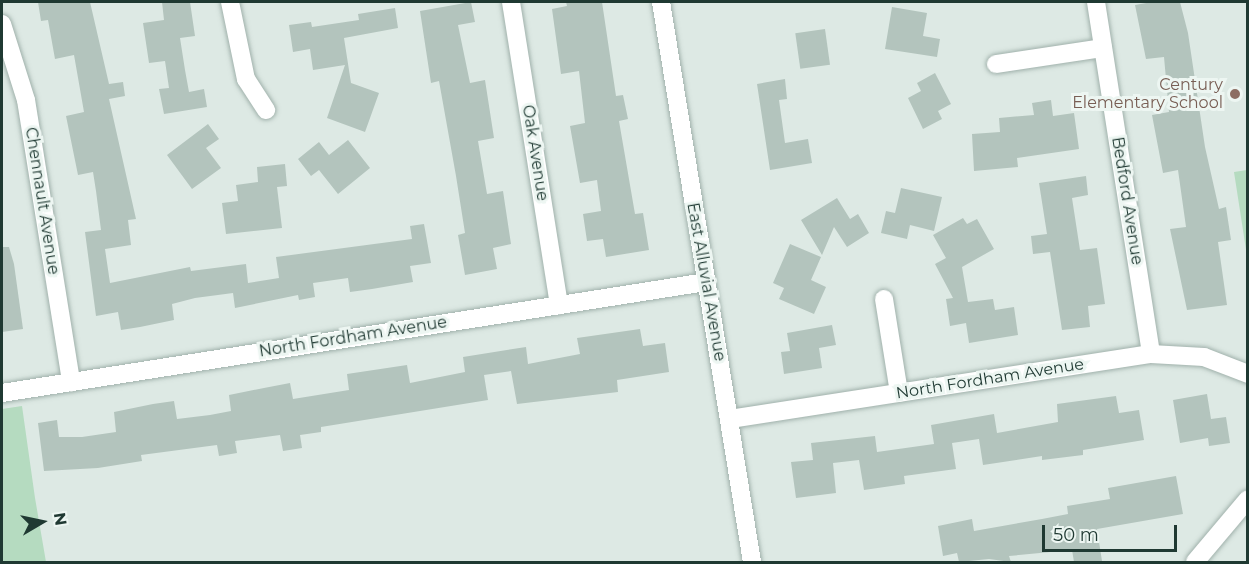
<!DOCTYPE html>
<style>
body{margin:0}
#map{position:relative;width:1249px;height:564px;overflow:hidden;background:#dde9e4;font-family:Montserrat,sans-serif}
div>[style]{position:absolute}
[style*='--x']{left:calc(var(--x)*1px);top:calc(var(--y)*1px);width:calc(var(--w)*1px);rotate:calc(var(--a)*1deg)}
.green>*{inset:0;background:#b5dbc0}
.building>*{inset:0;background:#b3c4bd;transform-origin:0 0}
.roads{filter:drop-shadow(0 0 2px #a0b1ab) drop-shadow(0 0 2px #a0b1ab)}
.minor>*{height:18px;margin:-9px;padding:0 9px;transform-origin:9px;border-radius:9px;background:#fff}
.tertiary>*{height:18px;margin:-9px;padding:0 9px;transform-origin:9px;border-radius:9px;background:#fff}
.dots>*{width:16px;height:16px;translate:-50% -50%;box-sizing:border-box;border:3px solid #edf6f2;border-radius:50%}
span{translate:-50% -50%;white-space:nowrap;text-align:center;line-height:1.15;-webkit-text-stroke:6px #edf6f2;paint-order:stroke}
.education-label{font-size:16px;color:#785e54}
.right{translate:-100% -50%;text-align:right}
.street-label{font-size:16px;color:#1f3932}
.frame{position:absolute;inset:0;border:3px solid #1f3932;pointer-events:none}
.north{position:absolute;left:12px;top:492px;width:60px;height:60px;-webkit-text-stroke:4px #edf6f2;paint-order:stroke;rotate:81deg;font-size:16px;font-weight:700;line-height:24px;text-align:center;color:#1f3932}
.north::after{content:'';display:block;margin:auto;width:21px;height:27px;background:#1f3932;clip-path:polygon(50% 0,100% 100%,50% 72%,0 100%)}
.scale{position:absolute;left:1042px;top:525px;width:135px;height:27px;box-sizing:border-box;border:3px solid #1f3932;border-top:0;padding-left:8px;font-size:18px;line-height:21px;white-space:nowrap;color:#1f3932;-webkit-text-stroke:4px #edf6f2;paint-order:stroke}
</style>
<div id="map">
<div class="green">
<div style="clip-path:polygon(1247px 170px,1248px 170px,1247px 256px,1234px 172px)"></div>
<div style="clip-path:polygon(22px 406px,35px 498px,46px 562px,2px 562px,2px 409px)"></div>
</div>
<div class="building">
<div style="clip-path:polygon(38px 2px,90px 2px,109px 84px,123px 82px,125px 96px,109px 99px,136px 219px,128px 220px,131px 245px,105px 249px,110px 283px,190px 267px,191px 271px,246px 264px,248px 283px,279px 278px,276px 257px,412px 239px,410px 226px,424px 224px,431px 263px,410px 266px,413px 282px,372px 289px,350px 292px,348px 278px,313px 283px,315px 297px,299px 300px,298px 295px,235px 308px,233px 293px,195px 298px,172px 304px,174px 320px,140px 327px,121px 330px,118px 312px,96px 316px,85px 232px,101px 230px,96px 191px,93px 172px,78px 175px,66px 116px,84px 112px,74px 55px,55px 59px,48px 20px,41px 21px)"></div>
<div style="clip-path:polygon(162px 2px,190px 2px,195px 36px,180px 38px,185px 70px,189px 92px,204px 89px,207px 107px,164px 114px,159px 89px,169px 88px,165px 61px,149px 63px,143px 23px,164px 20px)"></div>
<div style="clip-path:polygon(471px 2px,475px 22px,458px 25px,470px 83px,485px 80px,494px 138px,478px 141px,487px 194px,503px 191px,511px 244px,493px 248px,497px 269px,465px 275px,458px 235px,465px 233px,456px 176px,439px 81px,431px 83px,420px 11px)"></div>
<div style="clip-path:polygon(566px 2px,602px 2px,616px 96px,623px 95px,628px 119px,619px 121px,635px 214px,643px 213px,649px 250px,606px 257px,603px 239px,587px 241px,583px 214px,601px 211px,597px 180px,580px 183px,570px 126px,585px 123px,579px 71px,561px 74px,552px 9px,567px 6px)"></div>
<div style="clip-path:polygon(1152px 2px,1180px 2px,1188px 33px,1205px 147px,1219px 209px,1226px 207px,1231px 240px,1218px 242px,1227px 305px,1187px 310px,1170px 229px,1186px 227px,1178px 170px,1163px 173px,1152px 115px,1169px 112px,1164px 57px,1146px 59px,1135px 5px)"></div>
<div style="clip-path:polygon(892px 7px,927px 13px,923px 36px,940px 39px,937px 57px,885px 49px)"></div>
<div style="clip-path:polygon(395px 8px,398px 28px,344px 38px,351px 83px,379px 93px,365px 132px,327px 118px,345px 65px,313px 70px,310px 49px,293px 52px,289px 25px,311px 22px,312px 27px,359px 20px,358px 14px)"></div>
<div style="left:825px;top:29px;width:36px;height:30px;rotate:82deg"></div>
<div style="clip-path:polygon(935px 73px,951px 104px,938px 111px,942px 119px,923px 129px,908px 98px,921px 91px,917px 83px)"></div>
<div style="clip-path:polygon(785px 79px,787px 99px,779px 100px,785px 143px,808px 139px,812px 163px,770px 170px,757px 84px)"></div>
<div style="clip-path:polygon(1051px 100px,1053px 116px,1074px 113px,1079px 149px,1017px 158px,1018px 167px,974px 171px,972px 134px,1000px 132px,999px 118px,1034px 115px,1032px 103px)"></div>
<div style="clip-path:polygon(208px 124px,219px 139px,206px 148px,221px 168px,192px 189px,167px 155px)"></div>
<div style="clip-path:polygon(348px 140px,370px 168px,338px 194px,319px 170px,311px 176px,298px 159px,319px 142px,329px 155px)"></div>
<div style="clip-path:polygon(285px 164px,287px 186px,277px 187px,282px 228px,226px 234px,222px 203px,238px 201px,236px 185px,258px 182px,257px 167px)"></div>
<div style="clip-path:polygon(1086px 176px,1088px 195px,1072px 198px,1080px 250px,1097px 248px,1105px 304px,1088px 306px,1090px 327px,1062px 330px,1050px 252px,1033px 254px,1031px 236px,1047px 234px,1039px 183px)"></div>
<div style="clip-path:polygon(901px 188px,942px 197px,934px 231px,910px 225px,907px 239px,881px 233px,886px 211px,895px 213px)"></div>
<div style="clip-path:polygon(837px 198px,850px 219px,858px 214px,869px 233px,847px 247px,834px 227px,822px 255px,801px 220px)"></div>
<div style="clip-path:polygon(963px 218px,967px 224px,977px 219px,994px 249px,962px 267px,968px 302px,993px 299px,995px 310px,1014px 307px,1018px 335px,969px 343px,966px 323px,950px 326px,946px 299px,953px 298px,935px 264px,946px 258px,933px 235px)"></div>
<div style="clip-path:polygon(790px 244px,821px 257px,811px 280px,826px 287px,814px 314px,779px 299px,784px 288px,773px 283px)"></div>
<div style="clip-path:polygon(2px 247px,9px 247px,14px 264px,23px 329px,2px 332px)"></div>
<div style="clip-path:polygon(832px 325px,836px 345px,819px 348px,822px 368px,784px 374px,781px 352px,790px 351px,787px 333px)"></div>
<div style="clip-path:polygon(640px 329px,643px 346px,665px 343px,669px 372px,617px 380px,618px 392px,517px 404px,511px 371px,484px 375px,488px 400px,321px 427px,321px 432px,300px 435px,302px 448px,283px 451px,280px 435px,235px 441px,237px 453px,219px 456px,217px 445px,141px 455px,142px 461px,98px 468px,44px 471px,38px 423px,57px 420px,59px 437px,82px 437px,116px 432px,114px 412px,153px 404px,174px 401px,177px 419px,210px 415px,231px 411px,229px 395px,264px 388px,290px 383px,293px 399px,349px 390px,347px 374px,407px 365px,410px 383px,465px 372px,463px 357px,526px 347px,528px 364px,580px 354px,577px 338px)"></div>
<div style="clip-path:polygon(1207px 394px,1211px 419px,1226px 417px,1230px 443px,1209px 446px,1208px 438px,1180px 443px,1173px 400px)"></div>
<div style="clip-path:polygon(1116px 396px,1119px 413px,1139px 410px,1144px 440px,1083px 450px,1083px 455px,1042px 460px,1042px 456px,983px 465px,979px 439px,952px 443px,956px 469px,904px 476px,905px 484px,864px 490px,859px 460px,833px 463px,836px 493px,796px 498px,791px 462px,813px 460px,811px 443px,875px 436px,877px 452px,934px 444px,931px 425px,994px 414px,997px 433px,1058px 422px,1057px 404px)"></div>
<div style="clip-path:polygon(1176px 476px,1183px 514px,1097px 529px,1102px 561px,1074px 562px,1072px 550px,1009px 556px,1011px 562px,989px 559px,959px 562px,957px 553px,943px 556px,938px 526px,972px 519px,974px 531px,1042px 519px,1068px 514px,1067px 506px,1110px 499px,1108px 488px)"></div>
</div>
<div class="roads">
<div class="minor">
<div style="--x:230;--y:2;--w:79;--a:78.3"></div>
<div style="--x:246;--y:79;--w:37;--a:57"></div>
<div style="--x:511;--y:2;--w:307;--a:81"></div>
<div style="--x:1096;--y:2;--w:356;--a:81.1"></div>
<div style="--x:2;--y:24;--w:80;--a:72.5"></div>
<div style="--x:26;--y:100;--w:286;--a:80.9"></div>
<div style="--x:996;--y:64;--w:108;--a:-8.5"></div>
<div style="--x:884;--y:299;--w:95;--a:80.9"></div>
<div style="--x:2;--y:393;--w:713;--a:-8.96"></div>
<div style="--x:730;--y:419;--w:426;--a:-8.8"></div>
<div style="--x:1151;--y:354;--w:53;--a:3.2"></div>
<div style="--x:1204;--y:357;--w:47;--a:21.1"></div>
<div style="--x:1195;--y:562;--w:82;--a:-49.9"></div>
</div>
<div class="tertiary">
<div style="--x:661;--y:2;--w:567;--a:80.77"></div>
</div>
</div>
<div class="dots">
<div style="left:1235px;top:94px;background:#8d6e63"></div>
</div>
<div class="education-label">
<span class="right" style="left:1223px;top:94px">Century<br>Elementary School</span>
</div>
<div class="street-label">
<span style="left:535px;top:153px;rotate:81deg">Oak Avenue</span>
<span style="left:42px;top:201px;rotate:81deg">Chennault Avenue</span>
<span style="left:1127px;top:201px;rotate:81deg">Bedford Avenue</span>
<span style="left:706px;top:282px;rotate:80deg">East Alluvial Avenue</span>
<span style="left:353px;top:337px;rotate:-9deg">North Fordham Avenue</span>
<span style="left:990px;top:379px;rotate:-9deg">North Fordham Avenue</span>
</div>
<div class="frame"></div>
<div class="north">N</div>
<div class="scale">50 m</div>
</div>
